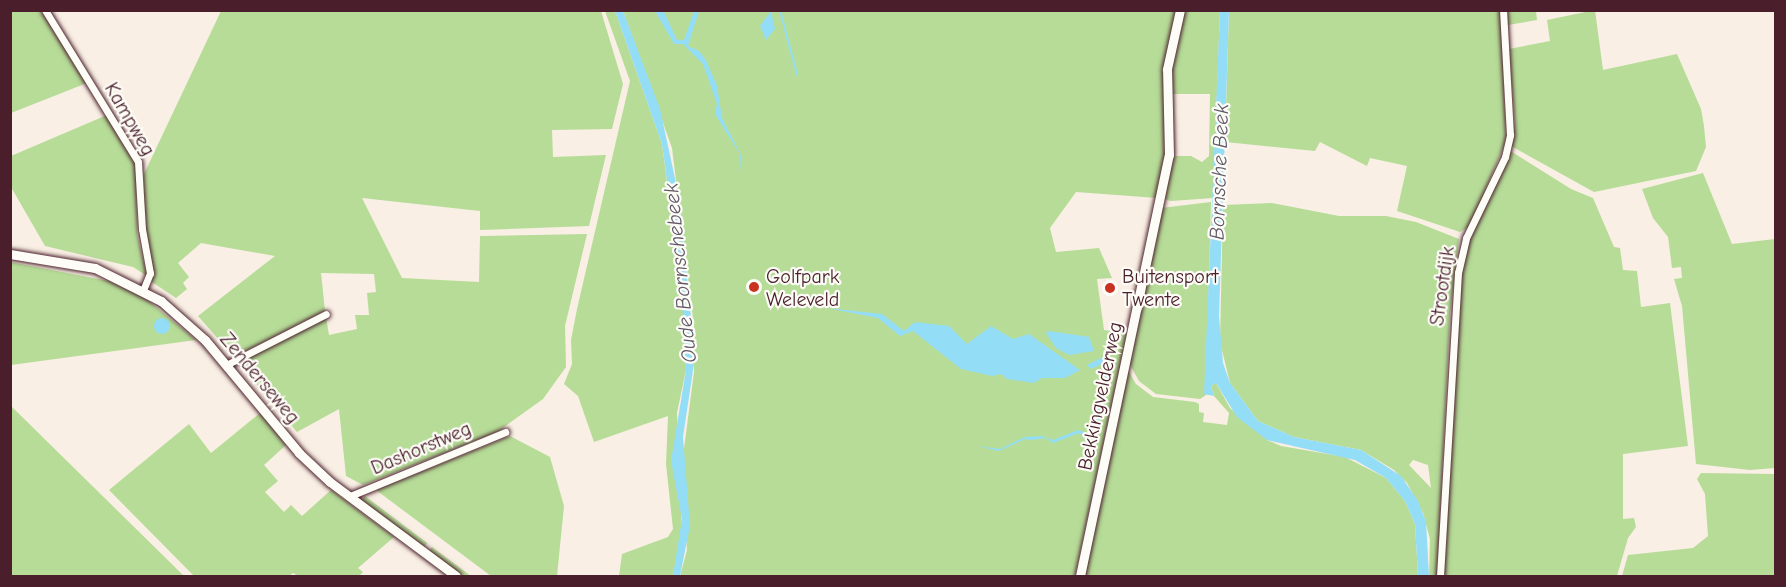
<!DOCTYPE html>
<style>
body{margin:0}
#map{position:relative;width:1786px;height:587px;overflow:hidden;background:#f9efe4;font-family:"Comic Neue",sans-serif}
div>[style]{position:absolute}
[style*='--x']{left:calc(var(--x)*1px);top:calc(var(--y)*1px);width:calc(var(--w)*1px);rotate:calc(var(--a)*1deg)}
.green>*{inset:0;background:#b6dc98;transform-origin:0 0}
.water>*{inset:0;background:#94ddf6}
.round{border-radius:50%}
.stream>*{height:2px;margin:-1px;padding:0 1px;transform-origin:1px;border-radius:1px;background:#94ddf6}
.roads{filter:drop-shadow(0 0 2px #4a1f2b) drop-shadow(0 0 2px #4a1f2b)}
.street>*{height:7px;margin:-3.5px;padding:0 3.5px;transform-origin:3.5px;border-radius:3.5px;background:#fdfcf7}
.secondary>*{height:9px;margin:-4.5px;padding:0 4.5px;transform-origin:4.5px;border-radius:4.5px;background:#fdfcf7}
.dots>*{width:16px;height:16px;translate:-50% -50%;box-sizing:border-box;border:3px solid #fdfcf7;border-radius:50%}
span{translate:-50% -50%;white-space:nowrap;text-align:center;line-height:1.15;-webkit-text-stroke:4.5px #fdfcf7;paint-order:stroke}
.street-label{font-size:20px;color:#4a1f2b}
.poi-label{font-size:20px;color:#4a1f2b}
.left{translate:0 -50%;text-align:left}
.water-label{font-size:21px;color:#605868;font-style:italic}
.frame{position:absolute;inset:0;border:12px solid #4a1f2b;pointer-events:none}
</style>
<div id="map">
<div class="green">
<div style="clip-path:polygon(1595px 10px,1603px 70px,1677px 54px,1701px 109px,1704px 126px,1706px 147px,1696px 171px,1594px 192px,1511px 146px,1515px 123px,1509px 49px,1550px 41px,1547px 20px)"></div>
<div style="clip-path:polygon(10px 11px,41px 11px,87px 83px,11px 113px)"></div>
<div style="clip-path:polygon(221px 11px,601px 11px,623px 84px,612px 129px,552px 130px,553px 157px,606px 155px,589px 226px,480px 230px,480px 211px,362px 198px,402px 278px,479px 282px,480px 236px,587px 234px,565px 326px,566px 367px,543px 399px,497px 432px,363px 485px,346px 476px,339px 409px,297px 432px,237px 361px,326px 317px,329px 335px,357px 329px,355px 315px,369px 315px,367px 293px,376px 292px,374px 274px,321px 273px,325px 311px,234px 357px,198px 316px,275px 256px,201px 243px,178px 263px,189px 277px,183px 283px,187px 289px,176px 298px,152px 282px,144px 231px,144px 174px)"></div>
<div style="clip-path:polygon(605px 11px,615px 11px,662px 144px,684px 308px,686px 370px,677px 413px,682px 529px,673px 576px,619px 576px,622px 554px,668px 537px,673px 529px,666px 464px,668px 416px,594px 442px,578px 396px,564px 384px,572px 364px,571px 340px,577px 309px,630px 81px)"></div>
<div style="clip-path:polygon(623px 11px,1177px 11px,1169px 41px,1166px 150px,1157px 198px,1076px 192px,1050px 228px,1056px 252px,1099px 248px,1112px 278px,1097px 279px,1104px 330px,1127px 333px,1075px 576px,680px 576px,687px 550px,682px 464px,694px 372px,694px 326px,672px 148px)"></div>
<div style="clip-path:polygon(1183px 11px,1220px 11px,1213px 198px,1171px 201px,1164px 199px,1172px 139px,1173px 156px,1191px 156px,1202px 162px,1209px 156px,1210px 94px,1171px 94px,1171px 65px)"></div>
<div style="clip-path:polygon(1229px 11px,1501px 11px,1506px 141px,1470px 226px,1460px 232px,1397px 211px,1407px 166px,1370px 158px,1367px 166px,1320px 142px,1315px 151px,1225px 142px)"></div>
<div style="clip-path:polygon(1508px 11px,1536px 11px,1537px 20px,1508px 25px)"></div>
<div style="clip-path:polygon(107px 115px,136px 162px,137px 234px,147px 276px,133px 267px,45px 246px,11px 187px,11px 156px)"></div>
<div style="clip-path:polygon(1509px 150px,1571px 189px,1593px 198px,1614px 247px,1620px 248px,1623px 270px,1637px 271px,1641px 307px,1670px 303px,1688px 446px,1623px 454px,1623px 519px,1634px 518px,1636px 527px,1628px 538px,1617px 576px,1442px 576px,1456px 306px,1462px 264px,1467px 244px)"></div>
<div style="clip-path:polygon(1703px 173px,1732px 244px,1775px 239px,1775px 468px,1750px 470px,1696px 464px,1682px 306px,1674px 279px,1682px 278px,1681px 267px,1672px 268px,1668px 237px,1653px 218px,1642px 189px)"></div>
<div style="clip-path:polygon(1211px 202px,1206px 395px,1200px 399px,1156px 394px,1139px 381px,1129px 363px,1161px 208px)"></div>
<div style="clip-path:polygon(evenodd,1272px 203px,1339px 216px,1386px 216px,1416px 222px,1459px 239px,1450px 314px,1437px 576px,1429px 576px,1430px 539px,1423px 513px,1407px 483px,1394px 470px,1361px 450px,1294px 437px,1258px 421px,1230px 383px,1220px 342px,1223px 205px,1272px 203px,1413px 460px,1428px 465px,1431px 488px,1409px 465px,1413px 460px)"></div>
<div style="clip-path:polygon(10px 262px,109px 281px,145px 298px,196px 340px,11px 365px)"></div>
<div style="clip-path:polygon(1128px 370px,1136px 384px,1153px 397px,1195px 402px,1199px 404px,1199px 412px,1204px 413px,1203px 422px,1227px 425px,1229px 413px,1214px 396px,1211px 386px,1216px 383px,1230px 408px,1267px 440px,1281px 446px,1345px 457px,1386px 478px,1405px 501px,1415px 524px,1418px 576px,1082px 576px)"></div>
<div style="clip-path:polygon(10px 405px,70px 464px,184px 576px,11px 576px)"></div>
<div style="clip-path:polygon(260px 413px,286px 445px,264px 465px,278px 481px,265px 492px,284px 512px,291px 505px,302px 516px,331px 490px,394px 537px,358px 568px,363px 572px,359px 576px,298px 576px,293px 573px,289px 576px,194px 576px,109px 490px,189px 424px,211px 453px)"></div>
<div style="clip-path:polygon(510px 436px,550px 457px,564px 506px,557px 576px,491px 576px,376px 490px)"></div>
<div style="clip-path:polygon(1701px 473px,1775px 474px,1775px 576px,1622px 576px,1628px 555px,1693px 548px,1708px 536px,1705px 494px,1697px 479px)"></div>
<div style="left:365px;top:496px;width:78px;height:7px;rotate:37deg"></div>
<div style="clip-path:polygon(432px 547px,471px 576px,458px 576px,428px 552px)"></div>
</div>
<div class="water">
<div style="clip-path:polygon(615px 11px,623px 11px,660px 109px,679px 197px,695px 357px,683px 437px,690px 526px,680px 576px,673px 576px,682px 519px,671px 461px,686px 370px,681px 281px,662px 144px)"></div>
<div style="clip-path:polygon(655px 11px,664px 12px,677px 40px,684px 40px,694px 11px,699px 11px,688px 46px,699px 51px,706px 60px,717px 86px,722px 118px,741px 155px,741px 174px,740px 154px,715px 114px,717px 104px,703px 64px,683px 44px,674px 44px)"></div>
<div style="clip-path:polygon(771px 11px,775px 29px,766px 40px,760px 26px)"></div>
<div style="clip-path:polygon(1220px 11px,1229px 11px,1219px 316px,1223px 363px,1230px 383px,1258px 421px,1294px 437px,1361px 450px,1401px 476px,1418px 501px,1426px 522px,1429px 576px,1418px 576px,1415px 524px,1405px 501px,1386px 478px,1355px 460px,1267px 440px,1237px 417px,1216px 383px,1211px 386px,1214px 396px,1204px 394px)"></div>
<div style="clip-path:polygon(827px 308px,882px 314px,904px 331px,915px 322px,949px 326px,967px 344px,991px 326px,1013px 339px,1029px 334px,1080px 370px,1065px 378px,1042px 378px,1034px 383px,1007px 379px,1001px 374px,992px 376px,961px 369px,913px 331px,900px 336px,878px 318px)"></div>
<div class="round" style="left:154px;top:318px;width:16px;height:16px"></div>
<div style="clip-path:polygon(1049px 331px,1089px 337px,1094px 351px,1069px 355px,1056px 348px,1046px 333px)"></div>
<div style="clip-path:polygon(1109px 354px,1108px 388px,1096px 432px,1093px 430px,1107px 366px,1106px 362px,1091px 369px,1087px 365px)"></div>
<div style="clip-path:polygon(1078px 430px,1093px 435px,1094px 456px,1090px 467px,1093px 446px,1079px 433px,1053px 443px,1046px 438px,1032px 440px,1025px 439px,999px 451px,977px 446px,1000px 449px,1025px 437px,1042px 436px,1053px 440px)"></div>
</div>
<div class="stream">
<div style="--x:780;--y:10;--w:67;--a:75.3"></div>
</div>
<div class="roads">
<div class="street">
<div style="--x:45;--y:10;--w:178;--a:58.5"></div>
<div style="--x:138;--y:162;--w:67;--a:86.6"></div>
<div style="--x:142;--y:229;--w:45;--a:79.7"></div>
<div style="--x:150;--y:273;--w:18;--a:112"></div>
<div style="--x:226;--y:365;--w:112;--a:-27"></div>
<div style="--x:350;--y:496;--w:168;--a:-22.4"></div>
<div style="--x:1440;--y:576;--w:304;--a:-86.6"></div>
<div style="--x:1458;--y:273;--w:36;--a:-77"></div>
<div style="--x:1466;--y:238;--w:90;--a:-64.3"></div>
<div style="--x:1505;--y:157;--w:23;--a:-77"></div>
<div style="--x:1510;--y:135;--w:125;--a:-93.2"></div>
</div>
<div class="secondary">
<div style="--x:10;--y:254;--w:86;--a:9.4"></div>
<div style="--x:95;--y:268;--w:74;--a:26.6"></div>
<div style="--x:161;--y:301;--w:59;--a:41.6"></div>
<div style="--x:205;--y:340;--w:147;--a:50.2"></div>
<div style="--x:299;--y:453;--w:42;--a:43.1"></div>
<div style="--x:330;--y:482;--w:157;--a:36.7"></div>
<div style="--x:1080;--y:576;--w:430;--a:-78.1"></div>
<div style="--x:1169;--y:155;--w:86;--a:-91.3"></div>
<div style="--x:1167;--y:69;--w:60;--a:-77.6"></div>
</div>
</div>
<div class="dots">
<div style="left:754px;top:287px;background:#c8321e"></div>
<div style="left:1110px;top:288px;background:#c8321e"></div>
</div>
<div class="street-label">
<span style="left:130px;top:119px;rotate:60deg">Kampweg</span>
<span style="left:1442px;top:286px;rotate:-82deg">Strootdijk</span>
<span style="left:260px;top:378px;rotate:50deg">Zenderseweg</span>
<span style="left:1100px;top:396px;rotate:-78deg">Bekkingvelderweg</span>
<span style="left:421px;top:448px;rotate:-23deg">Dashorstweg</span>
</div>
<div class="poi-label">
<span class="left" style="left:766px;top:288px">Golfpark<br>Weleveld</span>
<span class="left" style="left:1122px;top:288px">Buitensport<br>Twente</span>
</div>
<div class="water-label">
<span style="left:1219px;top:172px;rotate:-88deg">Bornsche Beek</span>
<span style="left:680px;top:273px;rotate:-96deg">Oude Bornschebeek</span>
</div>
<div class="frame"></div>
</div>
